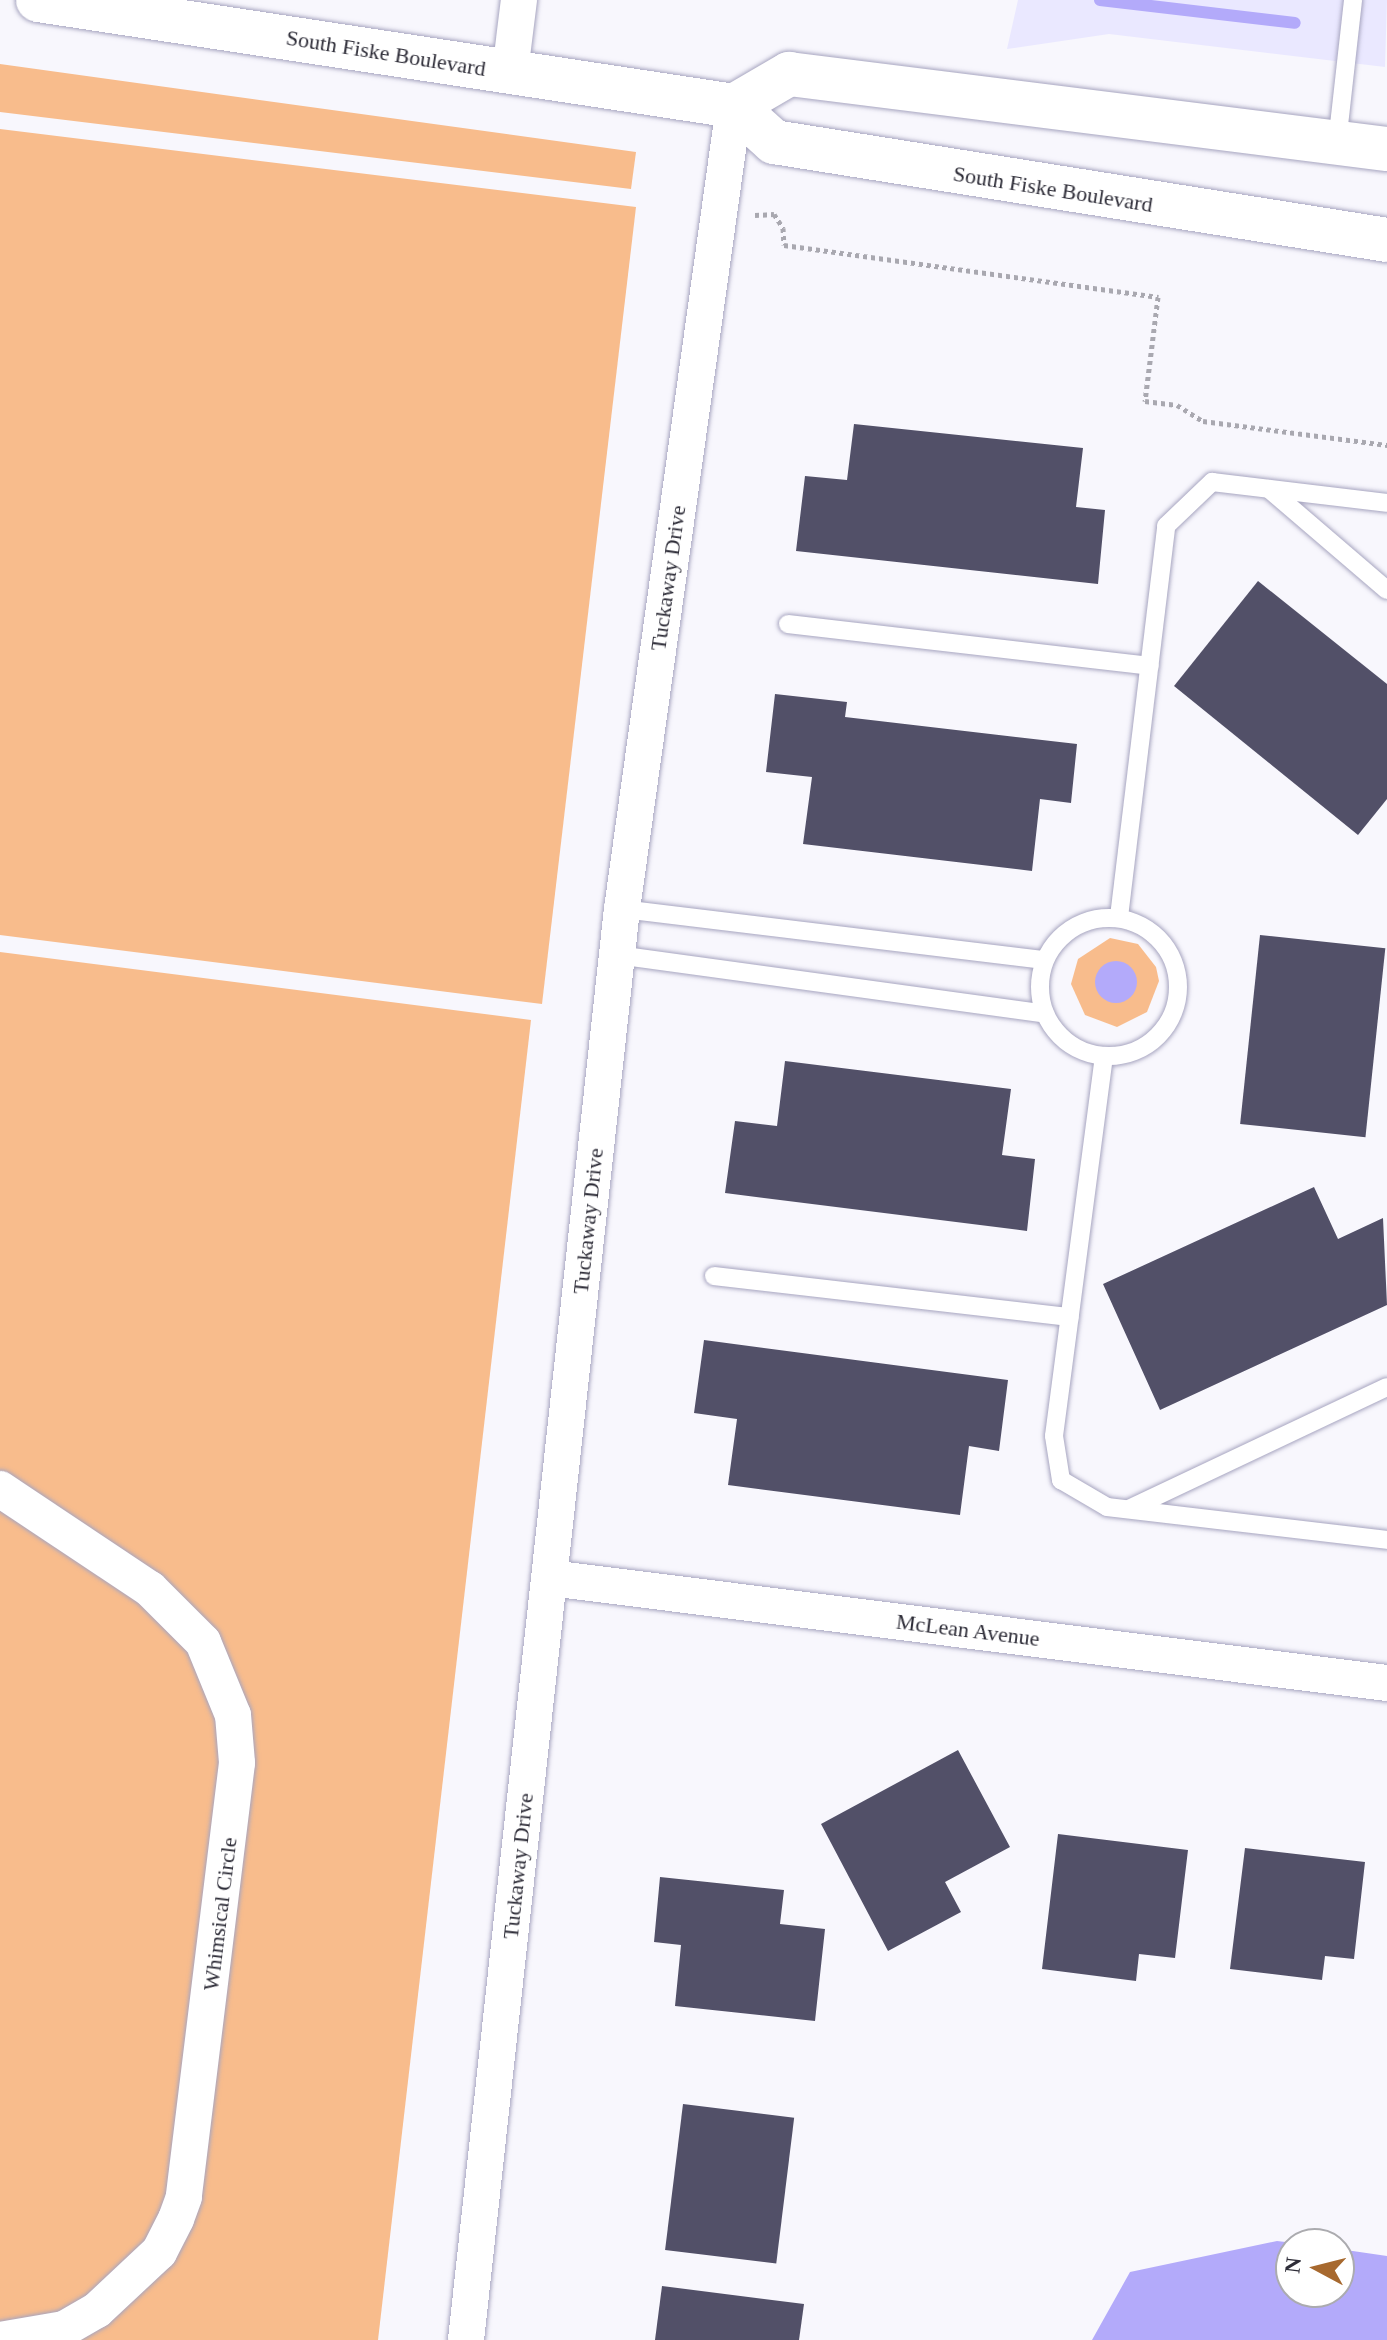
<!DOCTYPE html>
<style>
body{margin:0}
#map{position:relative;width:1387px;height:2340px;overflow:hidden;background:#f8f7fd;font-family:"Times New Roman",serif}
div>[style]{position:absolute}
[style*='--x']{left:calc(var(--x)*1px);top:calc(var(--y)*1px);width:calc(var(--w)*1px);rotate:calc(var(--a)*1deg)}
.built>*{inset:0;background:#eae8ff}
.green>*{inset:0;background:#f8bc8c}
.water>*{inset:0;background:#b3aafa}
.round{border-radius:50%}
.stream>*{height:12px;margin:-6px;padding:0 6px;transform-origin:6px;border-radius:6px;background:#b3aafa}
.building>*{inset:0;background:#525068;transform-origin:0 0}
.path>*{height:5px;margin-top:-2.5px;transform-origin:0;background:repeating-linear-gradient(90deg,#a9a8b0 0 4px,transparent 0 8px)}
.roads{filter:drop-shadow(0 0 2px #a7a5c0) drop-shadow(0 0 2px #a7a5c0)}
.lane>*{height:18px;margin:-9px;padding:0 9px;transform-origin:9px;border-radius:9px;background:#fff}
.lane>.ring{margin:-9px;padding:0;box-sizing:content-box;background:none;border:18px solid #fff;border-radius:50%}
.street>*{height:36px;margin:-18px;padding:0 18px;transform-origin:18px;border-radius:18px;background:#fff}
.secondary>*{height:44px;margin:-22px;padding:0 22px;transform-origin:22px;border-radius:22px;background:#fff}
span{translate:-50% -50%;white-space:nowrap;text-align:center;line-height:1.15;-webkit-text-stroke:8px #fff;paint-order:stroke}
.street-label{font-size:22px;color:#2e2d38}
.north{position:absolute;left:1275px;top:2228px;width:80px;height:80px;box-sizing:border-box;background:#fff;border:2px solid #ababaf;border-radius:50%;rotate:277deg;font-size:22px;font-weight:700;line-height:32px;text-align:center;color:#2e2d38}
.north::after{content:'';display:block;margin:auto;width:28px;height:36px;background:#a7692f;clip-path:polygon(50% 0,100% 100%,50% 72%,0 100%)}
</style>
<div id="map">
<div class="built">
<div style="clip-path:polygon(1018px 0,1387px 0,1385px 67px,1109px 34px,1007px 49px)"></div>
</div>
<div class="green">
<div style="clip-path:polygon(0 64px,636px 152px,631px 189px,0 112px)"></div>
<div style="clip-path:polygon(0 129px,636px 207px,542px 1004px,0 935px)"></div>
<div style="clip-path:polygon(1110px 938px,1138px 944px,1156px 967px,1159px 981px,1147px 1012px,1117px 1027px,1085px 1015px,1071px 984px,1078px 959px)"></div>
<div style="clip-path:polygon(0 952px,531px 1020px,378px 2340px,0 2340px)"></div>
</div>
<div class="water">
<div class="round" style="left:1095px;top:961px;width:42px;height:42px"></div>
<div style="clip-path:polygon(1277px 2241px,1302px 2244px,1291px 2244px,1291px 2292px,1339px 2292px,1339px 2249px,1387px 2256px,1387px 2340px,1092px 2340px,1130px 2272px)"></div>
</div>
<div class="stream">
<div style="--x:1100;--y:0;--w:196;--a:6.7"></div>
</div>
<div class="building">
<div style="clip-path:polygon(854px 424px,1083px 448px,1076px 507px,1105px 510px,1098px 584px,796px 551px,805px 476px,847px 480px)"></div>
<div style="clip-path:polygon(1258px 581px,1387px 684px,1387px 799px,1358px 835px,1174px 686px)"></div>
<div style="clip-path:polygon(775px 694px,847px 702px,845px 717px,1077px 744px,1071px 803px,1040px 799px,1032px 871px,803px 844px,812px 777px,766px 772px)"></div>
<div style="left:1260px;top:935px;width:126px;height:190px;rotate:6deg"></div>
<div style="clip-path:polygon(785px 1061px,1011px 1089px,1002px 1155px,1035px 1159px,1027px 1231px,725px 1193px,735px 1121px,777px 1126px)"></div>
<div style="clip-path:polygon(1314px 1187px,1338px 1239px,1383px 1218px,1387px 1305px,1160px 1410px,1103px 1284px)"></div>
<div style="clip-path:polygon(704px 1340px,1008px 1380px,999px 1451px,969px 1446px,960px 1515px,728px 1485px,737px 1419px,694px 1413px)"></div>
<div style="clip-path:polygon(958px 1750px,1010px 1847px,945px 1882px,961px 1912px,888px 1951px,821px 1824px)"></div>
<div style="clip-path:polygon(1058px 1834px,1188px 1850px,1175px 1958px,1139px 1954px,1136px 1981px,1042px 1969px)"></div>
<div style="clip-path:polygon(1245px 1848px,1365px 1862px,1354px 1959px,1325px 1956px,1322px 1980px,1230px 1969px)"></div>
<div style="clip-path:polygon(660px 1877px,784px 1890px,780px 1924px,825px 1929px,815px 2021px,675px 2006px,681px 1945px,654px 1942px)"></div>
<div style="left:683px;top:2104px;width:112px;height:147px;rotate:7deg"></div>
<div style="clip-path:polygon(662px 2286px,804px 2304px,799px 2340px,655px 2340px)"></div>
</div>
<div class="path">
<div style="--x:755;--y:215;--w:19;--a:-3"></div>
<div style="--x:774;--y:214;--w:17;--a:57"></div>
<div style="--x:783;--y:228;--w:17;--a:87"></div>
<div style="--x:784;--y:245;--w:378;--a:7.9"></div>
<div style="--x:1158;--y:297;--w:105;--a:97.1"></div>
<div style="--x:1145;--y:401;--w:32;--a:7"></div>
<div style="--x:1177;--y:405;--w:31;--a:32"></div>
<div style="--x:1203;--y:421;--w:186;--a:7.4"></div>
</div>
<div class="roads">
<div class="lane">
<div style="--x:1337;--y:143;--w:144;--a:-83.6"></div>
<div style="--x:1269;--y:489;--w:155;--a:40.6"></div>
<div style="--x:788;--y:624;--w:364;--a:6.6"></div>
<div style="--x:622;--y:909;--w:425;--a:6.9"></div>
<div style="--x:1119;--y:917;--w:394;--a:-83.1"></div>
<div style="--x:1166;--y:526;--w:64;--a:-43.7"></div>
<div style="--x:1212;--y:482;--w:176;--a:6.8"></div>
<div class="ring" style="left:1040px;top:918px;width:120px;height:120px"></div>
<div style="--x:617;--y:955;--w:432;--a:7.8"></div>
<div style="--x:1104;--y:1056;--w:383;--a:97.5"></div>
<div style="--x:1054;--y:1436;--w:45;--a:81"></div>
<div style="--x:1061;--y:1480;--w:53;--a:30.4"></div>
<div style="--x:1107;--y:1507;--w:282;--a:6.7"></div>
<div style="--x:714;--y:1276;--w:358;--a:6.6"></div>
<div style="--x:1129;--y:1509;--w:285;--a:-25.3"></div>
</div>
<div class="street">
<div style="--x:510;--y:72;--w:73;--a:-82.9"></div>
<div style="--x:0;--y:1489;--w:180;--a:33.7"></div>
<div style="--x:150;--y:1589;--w:75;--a:45"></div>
<div style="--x:203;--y:1642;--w:79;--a:67.7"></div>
<div style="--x:233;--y:1715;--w:48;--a:85.2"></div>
<div style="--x:237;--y:1763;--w:437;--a:97"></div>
<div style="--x:184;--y:2197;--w:23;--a:110"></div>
<div style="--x:176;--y:2219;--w:37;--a:117"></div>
<div style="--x:159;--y:2252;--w:85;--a:136.9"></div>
<div style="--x:97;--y:2310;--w:38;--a:150"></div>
<div style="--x:64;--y:2329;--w:65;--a:170.2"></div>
<div style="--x:550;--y:1578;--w:844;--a:7.15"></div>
<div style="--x:466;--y:2340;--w:1439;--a:-83.78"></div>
<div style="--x:622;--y:909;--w:811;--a:-82.06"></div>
</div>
<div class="secondary">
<div style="--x:38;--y:0;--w:704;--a:8.66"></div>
<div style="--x:734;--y:106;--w:54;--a:42"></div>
<div style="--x:774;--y:142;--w:621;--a:9.08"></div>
<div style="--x:734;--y:106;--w:64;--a:-30.2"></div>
<div style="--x:789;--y:74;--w:603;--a:7.15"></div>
</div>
</div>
<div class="street-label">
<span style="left:386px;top:53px;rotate:9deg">South Fiske Boulevard</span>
<span style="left:1053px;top:189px;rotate:9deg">South Fiske Boulevard</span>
<span style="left:668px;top:578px;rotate:-82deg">Tuckaway Drive</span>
<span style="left:588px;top:1221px;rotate:-84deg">Tuckaway Drive</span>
<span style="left:968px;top:1630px;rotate:7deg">McLean Avenue</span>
<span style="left:518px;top:1866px;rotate:-84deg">Tuckaway Drive</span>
<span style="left:220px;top:1914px;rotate:-83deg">Whimsical Circle</span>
</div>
<div class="north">N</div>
</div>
